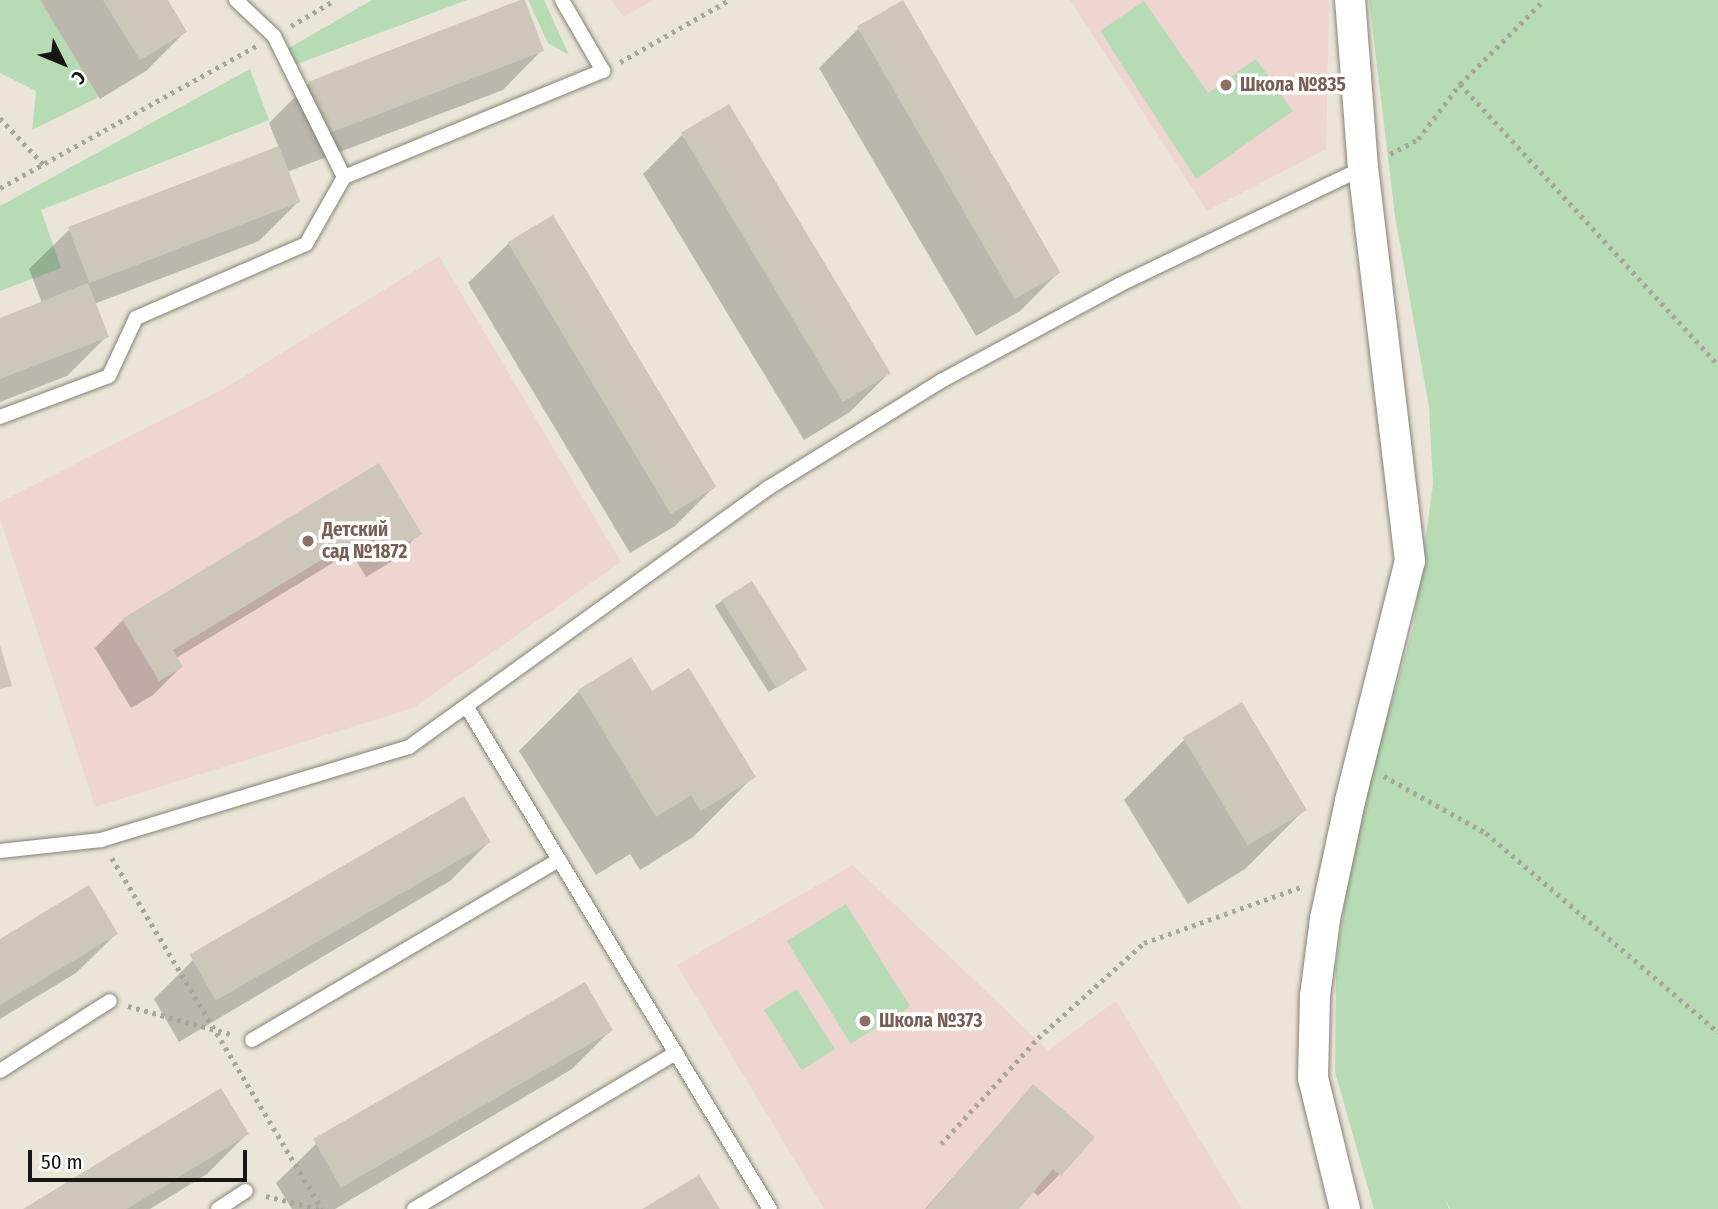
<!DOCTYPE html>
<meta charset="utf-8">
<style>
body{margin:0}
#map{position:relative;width:1718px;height:1209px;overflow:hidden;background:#ebe5d9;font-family:"Fira Sans Condensed",sans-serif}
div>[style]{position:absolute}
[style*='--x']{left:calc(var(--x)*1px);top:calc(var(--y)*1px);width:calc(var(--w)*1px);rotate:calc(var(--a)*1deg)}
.education>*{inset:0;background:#efd5d0}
.green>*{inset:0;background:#b7dcb5;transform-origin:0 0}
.shadow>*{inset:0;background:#0003;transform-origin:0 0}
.building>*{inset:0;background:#cdc7ba;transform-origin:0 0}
.path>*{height:4.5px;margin-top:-2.25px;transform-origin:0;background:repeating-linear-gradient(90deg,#aaa59c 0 3.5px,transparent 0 8.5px)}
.roads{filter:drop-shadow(0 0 2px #878176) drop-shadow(0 0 2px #878176)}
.service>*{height:14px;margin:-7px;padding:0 7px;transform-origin:7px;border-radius:7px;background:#fff}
.minor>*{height:30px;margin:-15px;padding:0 15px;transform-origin:15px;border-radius:15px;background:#fff}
.dots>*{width:19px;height:19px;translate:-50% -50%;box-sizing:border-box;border:4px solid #fff;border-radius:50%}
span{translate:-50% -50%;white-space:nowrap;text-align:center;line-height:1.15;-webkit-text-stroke:7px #fff;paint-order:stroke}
.education-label{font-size:19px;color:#785e54;font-weight:700}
.left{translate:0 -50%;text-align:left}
.north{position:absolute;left:28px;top:28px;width:70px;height:70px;-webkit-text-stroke:5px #fff;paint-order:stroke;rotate:133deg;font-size:19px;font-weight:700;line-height:28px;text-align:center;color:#181612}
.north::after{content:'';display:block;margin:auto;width:24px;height:32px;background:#181612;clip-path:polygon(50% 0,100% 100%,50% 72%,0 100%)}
.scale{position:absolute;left:28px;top:1150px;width:219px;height:32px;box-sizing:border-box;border:4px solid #181612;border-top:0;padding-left:9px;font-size:21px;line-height:24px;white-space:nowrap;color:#181612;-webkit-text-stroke:5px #fff;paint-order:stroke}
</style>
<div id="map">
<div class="education">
<div style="clip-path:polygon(612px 0,654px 0,623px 17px)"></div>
<div style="clip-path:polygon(1070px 0,1329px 0,1326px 149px,1207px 211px)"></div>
<div style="clip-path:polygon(439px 256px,621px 562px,413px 708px,95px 807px,0 519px,0 502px,225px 388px)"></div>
<div style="clip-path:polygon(853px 865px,1048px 1050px,1116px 1001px,1242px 1209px,824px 1209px,677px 965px)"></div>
</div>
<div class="green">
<div style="clip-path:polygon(0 0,40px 0,99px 97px,32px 130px,36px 91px,0 73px)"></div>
<div style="clip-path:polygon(372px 0,467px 0,292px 66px,282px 52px)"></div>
<div style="clip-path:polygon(528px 0,544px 0,569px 55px,548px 43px)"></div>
<div style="clip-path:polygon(1369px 0,1718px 0,1718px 1209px,1450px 1209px,1445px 1198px,1449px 1209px,1374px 1209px,1335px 1072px,1336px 965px,1355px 830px,1413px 628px,1433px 484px,1429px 407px,1395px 216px)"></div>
<div style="clip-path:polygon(1144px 1px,1208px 93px,1256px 59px,1293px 111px,1196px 179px,1100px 31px)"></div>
<div style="clip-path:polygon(250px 69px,269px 120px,41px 210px,61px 268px,0 291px,0 206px)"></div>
<div style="left:846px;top:904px;width:121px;height:70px;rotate:58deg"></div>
<div style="left:797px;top:989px;width:71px;height:39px;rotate:58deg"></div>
</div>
<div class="shadow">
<div style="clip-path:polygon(40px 0,166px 0,185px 32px,146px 71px,100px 99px)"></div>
<div style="clip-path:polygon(858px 29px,1059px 272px,1020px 311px,976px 336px,819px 68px)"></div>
<div style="clip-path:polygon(542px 50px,503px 90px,287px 172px,299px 201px,259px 241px,94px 304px,107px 336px,67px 376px,0 402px,0 319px,42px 303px,29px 269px,69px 230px,279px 148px,269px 123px,309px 83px)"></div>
<div style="clip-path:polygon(682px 135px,889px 373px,850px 412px,804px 440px,643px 174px)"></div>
<div style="clip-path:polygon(553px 217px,714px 487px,675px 526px,630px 553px,468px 283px,508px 244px)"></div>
<div style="clip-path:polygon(378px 465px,419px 534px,391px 562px,366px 577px,351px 552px,176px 658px,181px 667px,153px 695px,131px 708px,95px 648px,123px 620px)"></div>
<div style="left:751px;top:583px;width:102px;height:43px;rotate:58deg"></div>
<div style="clip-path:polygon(579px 691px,651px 694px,753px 777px,693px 837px,640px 870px,630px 854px,596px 875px,519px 751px)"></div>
<div style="clip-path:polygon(1241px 705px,1305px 809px,1245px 869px,1188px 904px,1124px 800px,1184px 740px)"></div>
<div style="clip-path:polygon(463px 798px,489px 842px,450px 881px,179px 1042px,154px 999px,193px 960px)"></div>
<div style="clip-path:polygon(116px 934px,76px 973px,0 1019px,0 941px)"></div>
<div style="clip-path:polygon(584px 985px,611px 1030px,572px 1069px,335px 1209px,292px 1209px,276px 1183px,316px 1144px)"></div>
<div style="clip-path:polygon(1033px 1086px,1060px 1174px,1038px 1196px,1032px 1191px,1016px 1209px,925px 1209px)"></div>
<div style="clip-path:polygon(247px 1134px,207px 1174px,150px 1209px,26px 1209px)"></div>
</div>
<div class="building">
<div style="clip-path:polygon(103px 0,168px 0,187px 32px,140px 60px)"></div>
<div style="clip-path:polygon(520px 0,525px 0,544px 51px,327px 134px,308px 82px)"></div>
<div style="left:903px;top:0;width:315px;height:53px;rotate:60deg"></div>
<div style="left:729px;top:104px;width:314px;height:56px;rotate:59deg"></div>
<div style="left:279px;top:146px;width:60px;height:226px;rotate:69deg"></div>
<div style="left:553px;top:215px;width:317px;height:53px;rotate:59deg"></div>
<div style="clip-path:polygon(88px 283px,109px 337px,0 379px,0 318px)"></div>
<div style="clip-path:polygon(379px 463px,422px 534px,395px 550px,379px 525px,173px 650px,183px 667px,159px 681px,122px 619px)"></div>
<div style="left:752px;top:581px;width:104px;height:36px;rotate:58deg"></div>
<div style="clip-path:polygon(0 645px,12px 686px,0 689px)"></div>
<div style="clip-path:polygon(631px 657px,652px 691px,689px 668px,756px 777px,701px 811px,691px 795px,656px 817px,578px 690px)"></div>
<div style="left:1242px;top:702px;width:126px;height:69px;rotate:59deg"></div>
<div style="left:464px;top:796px;width:53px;height:317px;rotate:60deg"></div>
<div style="clip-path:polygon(89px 885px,118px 934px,0 1005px,0 939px)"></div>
<div style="left:585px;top:982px;width:56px;height:314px;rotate:60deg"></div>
<div style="clip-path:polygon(1033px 1084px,1095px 1137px,1061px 1176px,1053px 1169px,1019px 1209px,926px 1209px)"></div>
<div style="clip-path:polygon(221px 1088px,249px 1134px,127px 1209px,23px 1209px)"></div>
<div style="clip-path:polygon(699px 1175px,720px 1209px,642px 1209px)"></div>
</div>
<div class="path">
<div style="--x:291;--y:26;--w:51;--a:-30.6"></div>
<div style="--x:620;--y:62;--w:125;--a:-29.6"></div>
<div style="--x:1460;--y:84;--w:381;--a:47.4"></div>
<div style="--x:0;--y:118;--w:64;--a:46.9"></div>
<div style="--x:1390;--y:154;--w:32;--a:-28"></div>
<div style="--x:1418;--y:139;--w:69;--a:-52.6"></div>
<div style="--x:1460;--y:84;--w:119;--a:-45"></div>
<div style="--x:0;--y:188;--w:293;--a:-29"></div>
<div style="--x:1384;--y:776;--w:117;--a:29.2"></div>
<div style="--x:1486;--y:833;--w:306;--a:40.6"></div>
<div style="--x:112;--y:858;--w:409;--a:59.1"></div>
<div style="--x:128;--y:1006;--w:110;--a:15.3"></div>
<div style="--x:941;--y:1144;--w:144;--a:-47.5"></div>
<div style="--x:1038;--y:1038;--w:142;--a:-41.9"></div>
<div style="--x:1144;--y:943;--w:170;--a:-19.6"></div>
<div style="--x:266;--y:1196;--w:56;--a:13.5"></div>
</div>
<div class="roads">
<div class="service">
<div style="--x:236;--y:0;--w:52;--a:43.5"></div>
<div style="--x:274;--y:36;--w:157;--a:63.6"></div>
<div style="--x:0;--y:417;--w:116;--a:-20.6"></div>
<div style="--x:109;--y:376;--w:64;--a:-65"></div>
<div style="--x:136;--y:318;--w:185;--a:-23.5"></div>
<div style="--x:306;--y:244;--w:77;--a:-60.4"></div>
<div style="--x:344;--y:177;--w:280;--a:-22.3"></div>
<div style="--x:603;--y:71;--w:82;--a:-120"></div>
<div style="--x:468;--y:709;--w:584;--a:58.87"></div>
<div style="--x:0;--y:851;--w:102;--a:-6.2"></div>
<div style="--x:101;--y:840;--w:322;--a:-16.8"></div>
<div style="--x:409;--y:747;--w:443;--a:-35.8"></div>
<div style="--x:768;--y:488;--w:203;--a:-31.7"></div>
<div style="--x:941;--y:381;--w:202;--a:-28.3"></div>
<div style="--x:1119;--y:285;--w:271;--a:-25.6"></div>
<div style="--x:252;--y:1040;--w:356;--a:-30.4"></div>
<div style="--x:0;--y:1071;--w:130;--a:-32.5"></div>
<div style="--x:218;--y:1209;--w:33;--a:-33"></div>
<div style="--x:414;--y:1209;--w:305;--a:-30.8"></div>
</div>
<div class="minor">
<div style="--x:1345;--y:1209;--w:135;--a:-103.7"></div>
<div style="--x:1313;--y:1078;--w:82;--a:-88.6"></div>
<div style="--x:1315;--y:996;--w:78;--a:-82.6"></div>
<div style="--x:1325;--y:919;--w:121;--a:-78"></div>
<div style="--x:1350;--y:801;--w:247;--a:-76"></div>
<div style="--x:1410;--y:561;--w:396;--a:-96.8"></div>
<div style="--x:1363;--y:168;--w:169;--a:-94.4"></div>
</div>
</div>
<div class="dots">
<div style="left:1226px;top:85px;background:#8d6e63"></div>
<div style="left:308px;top:541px;background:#8d6e63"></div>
<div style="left:865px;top:1021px;background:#8d6e63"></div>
</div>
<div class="education-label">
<span class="left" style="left:1240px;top:85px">Школа №835</span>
<span class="left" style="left:322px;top:541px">Детский<br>сад №1872</span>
<span class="left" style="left:879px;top:1021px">Школа №373</span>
</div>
<div class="north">С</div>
<div class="scale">50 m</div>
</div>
